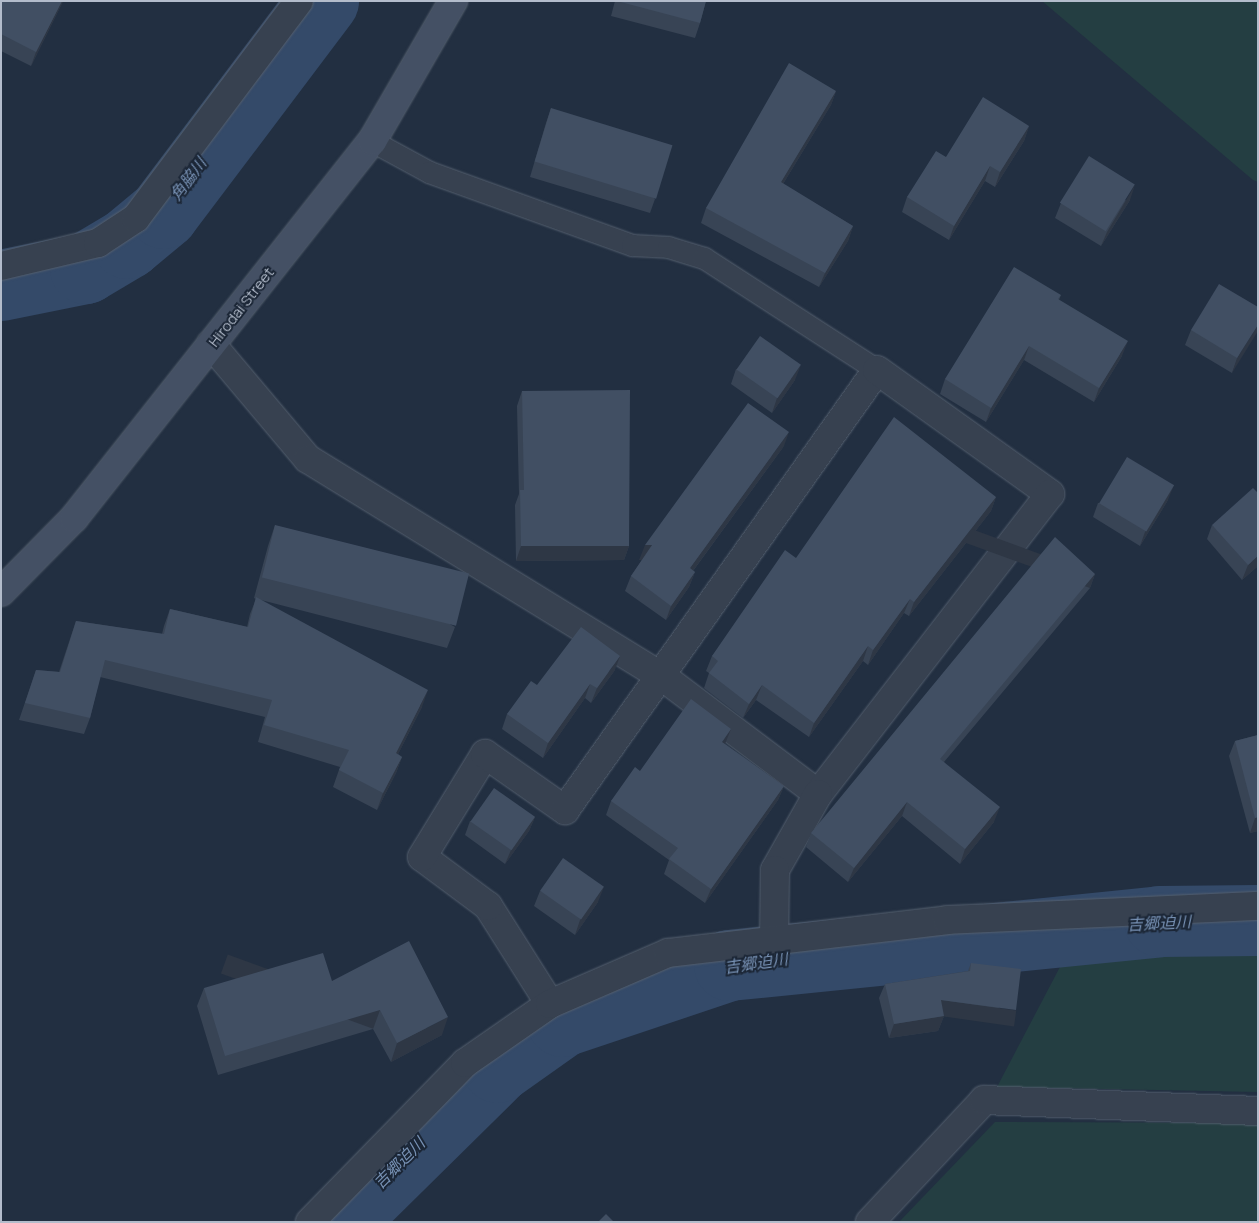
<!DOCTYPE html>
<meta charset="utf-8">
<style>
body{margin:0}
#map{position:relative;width:1259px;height:1223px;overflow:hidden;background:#222f41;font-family:Manrope,"Noto Sans JP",sans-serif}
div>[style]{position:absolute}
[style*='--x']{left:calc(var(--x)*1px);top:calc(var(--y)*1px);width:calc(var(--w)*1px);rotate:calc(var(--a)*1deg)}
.green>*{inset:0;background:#243e42}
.river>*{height:71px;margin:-35.5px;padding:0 35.5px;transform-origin:35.5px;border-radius:35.5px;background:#344a69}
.roads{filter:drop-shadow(0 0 1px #545f6e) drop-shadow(0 0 1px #545f6e)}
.lane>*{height:21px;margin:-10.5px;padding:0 10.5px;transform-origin:10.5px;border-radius:10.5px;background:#374150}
.street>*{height:28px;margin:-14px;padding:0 14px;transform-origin:14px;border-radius:14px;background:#374150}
.secondary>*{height:28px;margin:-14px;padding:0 14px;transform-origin:14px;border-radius:14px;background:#445064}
.wall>*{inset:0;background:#384455}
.shaded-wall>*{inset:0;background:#2e3745;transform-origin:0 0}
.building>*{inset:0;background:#414f63;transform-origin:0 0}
span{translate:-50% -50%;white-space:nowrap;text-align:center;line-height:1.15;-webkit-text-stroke:4px #1b2636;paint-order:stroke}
.street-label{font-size:15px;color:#b3bccb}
.water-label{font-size:16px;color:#7892b5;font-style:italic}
.frame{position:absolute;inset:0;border:2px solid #b3bccb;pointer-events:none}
</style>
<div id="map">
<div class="green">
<div style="clip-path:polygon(1042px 1px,1258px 1px,1258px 182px,1253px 180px)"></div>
<div style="clip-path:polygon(1258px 943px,1258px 1092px,997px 1087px,1061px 965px)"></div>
<div style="clip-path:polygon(995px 1122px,1258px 1123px,1258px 1222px,899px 1222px)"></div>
</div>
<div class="river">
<div style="--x:1;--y:285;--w:86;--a:-11.4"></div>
<div style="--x:85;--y:268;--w:49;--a:-30.8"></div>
<div style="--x:127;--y:243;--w:47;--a:-39.8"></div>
<div style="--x:163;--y:213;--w:266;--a:-53"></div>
<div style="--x:340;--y:1222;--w:221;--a:-44.6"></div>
<div style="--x:497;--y:1067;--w:80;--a:-35.3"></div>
<div style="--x:562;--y:1021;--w:176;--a:-18.5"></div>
<div style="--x:729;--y:965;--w:432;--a:-5.8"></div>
<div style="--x:1159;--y:921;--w:99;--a:-0.6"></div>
</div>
<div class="roads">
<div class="lane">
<div style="--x:372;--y:141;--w:65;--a:28.5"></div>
<div style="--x:429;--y:172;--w:216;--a:19.8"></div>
<div style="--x:632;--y:245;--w:36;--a:3"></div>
<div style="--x:668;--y:247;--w:38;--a:17"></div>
<div style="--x:704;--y:258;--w:206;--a:32.9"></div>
</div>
<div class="street">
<div style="--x:1;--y:266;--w:100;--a:-13.3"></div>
<div style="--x:98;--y:243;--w:45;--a:-33.3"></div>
<div style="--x:136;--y:218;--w:271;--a:-53.1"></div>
<div style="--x:211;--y:344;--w:150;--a:49.9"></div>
<div style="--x:308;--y:459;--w:417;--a:31.6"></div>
<div style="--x:663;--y:677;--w:194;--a:37"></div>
<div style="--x:550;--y:1004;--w:116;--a:-122.3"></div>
<div style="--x:488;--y:906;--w:82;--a:-143.4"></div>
<div style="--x:422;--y:857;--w:121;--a:-58.5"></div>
<div style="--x:485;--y:754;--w:98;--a:35"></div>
<div style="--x:565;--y:810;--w:539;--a:-54.66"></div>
<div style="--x:877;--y:370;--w:213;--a:35.6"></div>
<div style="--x:1050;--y:494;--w:379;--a:127.7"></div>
<div style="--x:818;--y:794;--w:87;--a:119.5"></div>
<div style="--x:775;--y:870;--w:68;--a:90.8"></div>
<div style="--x:310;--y:1222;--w:222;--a:-45.7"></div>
<div style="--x:465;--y:1063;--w:103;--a:-34.8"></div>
<div style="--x:550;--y:1004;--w:129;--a:-23.4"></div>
<div style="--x:668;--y:953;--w:281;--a:-6.7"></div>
<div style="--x:947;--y:920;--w:311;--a:-2.6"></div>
<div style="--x:870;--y:1222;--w:167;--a:-46.9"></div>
<div style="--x:984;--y:1100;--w:274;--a:2.3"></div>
</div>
<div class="secondary">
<div style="--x:1;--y:592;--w:104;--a:-45.4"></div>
<div style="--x:74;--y:518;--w:481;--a:-51.7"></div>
<div style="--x:372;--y:141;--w:162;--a:-59.9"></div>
</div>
</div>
<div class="wall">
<div style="clip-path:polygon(1px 1px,63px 1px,31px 66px,1px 51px)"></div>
<div style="clip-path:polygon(615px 1px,706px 1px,700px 23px,695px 38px,611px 16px)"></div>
<div style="clip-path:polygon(836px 91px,831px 105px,783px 184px,853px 226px,848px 241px,819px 287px,701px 223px,706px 208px)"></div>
<div style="clip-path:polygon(551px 108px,655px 199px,650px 213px,530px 177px,546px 123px)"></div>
<div style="clip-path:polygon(1029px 126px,1024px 141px,995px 187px,985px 181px,949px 240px,902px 212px,907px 197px,946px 157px)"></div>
<div style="clip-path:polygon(1130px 200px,1101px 246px,1055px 218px,1061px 203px)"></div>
<div style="clip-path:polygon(1061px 295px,1059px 300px,1122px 356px,1094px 402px,1024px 360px,986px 422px,940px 394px,945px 379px)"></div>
<div style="clip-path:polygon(1258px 307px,1232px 373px,1185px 345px,1191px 330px)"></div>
<div style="clip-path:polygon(736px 369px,795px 380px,772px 413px,731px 384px)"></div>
<div style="clip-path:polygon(522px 391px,629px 546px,624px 560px,516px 561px,515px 505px,519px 494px,517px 406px)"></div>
<div style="clip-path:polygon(784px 446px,693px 571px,695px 572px,689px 587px,666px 620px,625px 591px,631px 576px,642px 560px,639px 560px)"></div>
<div style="clip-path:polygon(996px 497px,991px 511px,909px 616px,904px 613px,868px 665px,863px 661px,809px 737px,756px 700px,743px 718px,704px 688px,709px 673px,706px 671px,712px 656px,796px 558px)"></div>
<div style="clip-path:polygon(1168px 500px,1140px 546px,1093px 517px,1098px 503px)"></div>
<div style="clip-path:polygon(275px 525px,455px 627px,447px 648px,261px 600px,422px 707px,398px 754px,402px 757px,396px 773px,377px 810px,333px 787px,340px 767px,258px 742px,265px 717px,100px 677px,90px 718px,84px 734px,19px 720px,36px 670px,59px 672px,76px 621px,162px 634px,164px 626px,170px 609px,247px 627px,250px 614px,256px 599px,254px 598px,268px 546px)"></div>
<div style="clip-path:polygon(1212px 525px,1258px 566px,1242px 580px,1207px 539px)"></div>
<div style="clip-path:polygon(1095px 574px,1090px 588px,944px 762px,994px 822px,960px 864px,902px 816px,848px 882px,806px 847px,811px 833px)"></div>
<div style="clip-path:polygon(615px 670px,591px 703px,585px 698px,543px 758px,502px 729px,507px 714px,537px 685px)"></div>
<div style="clip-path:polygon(1258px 735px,1258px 831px,1250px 833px,1229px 756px,1235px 741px)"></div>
<div style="clip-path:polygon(725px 744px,784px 786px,778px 800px,705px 903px,664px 874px,669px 860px,606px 815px,611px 801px,640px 771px)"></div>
<div style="clip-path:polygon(535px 817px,529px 831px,505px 864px,465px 835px,470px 821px)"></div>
<div style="clip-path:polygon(540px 891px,598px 902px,575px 935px,534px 906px)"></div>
<div style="clip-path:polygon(971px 963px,1010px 1025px,944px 1016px,938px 1031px,889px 1038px,879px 998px,885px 984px,968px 971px)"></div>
<div style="clip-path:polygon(332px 981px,442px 1035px,391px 1062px,373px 1029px,218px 1075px,197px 1006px,204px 988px)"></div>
</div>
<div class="shaded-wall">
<div style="clip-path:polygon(62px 1px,63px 1px,62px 4px,31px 66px,36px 52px)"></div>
<div style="clip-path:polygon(836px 91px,831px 105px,775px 197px,781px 182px)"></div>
<div style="clip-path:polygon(1029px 126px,1024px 141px,995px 187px,1000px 172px)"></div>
<div style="clip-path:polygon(990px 166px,985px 181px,949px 240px,954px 226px)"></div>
<div style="clip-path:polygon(1135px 185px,1130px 200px,1101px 246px,1107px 232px)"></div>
<div style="clip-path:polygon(853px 226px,848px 241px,819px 287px,825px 273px)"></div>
<div style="clip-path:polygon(1258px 325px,1258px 331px,1232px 373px,1237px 358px)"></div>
<div style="clip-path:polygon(1128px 341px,1122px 356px,1094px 402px,1099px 388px)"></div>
<div style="clip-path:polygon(1029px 346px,1024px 360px,986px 422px,991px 408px)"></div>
<div style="clip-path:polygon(801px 365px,795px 380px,772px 413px,777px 398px)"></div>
<div style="clip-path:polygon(789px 432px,784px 446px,684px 583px,690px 568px)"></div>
<div style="clip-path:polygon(1174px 485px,1168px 500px,1140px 546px,1145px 532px)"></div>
<div style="clip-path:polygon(996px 497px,991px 511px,909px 616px,914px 602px)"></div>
<div style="clip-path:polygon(645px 545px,652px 545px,647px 560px,639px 560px)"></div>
<div style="clip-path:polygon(521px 546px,629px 546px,624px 560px,516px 561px)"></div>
<div style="clip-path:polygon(1258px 556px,1258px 566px,1242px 580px,1248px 565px)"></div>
<div style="clip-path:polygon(695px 572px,689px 587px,666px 620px,671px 606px)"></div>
<div style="left:1095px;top:574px;width:15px;height:241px;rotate:110deg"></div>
<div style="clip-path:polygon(910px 599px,904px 613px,868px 665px,873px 650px)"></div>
<div style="clip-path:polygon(868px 646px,863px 661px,809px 737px,814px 723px)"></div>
<div style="clip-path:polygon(620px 656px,615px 670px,591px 703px,597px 688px)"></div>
<div style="clip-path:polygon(590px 684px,585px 698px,543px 758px,548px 743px)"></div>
<div style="clip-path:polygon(762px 685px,756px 700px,743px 718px,749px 704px)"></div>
<div style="clip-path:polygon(428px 690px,422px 707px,390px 770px,396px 753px)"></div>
<div style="clip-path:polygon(731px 729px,725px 744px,716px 757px,722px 742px)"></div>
<div style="clip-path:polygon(402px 757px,396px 773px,377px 810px,383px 793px)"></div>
<div style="clip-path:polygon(784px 786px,778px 800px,705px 903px,711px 889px)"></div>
<div style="clip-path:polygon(907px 802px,902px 816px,848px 882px,854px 868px)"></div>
<div style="clip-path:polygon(1000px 807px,994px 822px,960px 864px,965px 849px)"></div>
<div style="clip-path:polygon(535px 817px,529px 831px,505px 864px,511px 850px)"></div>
<div style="clip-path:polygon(1258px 817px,1258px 831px,1250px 833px,1255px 818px)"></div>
<div style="clip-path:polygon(604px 887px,598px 902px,575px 935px,580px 920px)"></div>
<div style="left:941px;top:1000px;width:76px;height:16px;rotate:8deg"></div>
<div style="left:380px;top:1010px;width:20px;height:162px;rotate:110deg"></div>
<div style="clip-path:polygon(944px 1016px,938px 1031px,889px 1038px,894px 1024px)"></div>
<div style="clip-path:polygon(448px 1017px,442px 1035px,391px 1062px,397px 1043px)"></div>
</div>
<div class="building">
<div style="clip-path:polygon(1px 1px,62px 1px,36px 52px,1px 34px)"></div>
<div style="clip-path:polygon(617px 1px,706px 1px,700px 23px)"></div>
<div style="clip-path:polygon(789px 63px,836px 91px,781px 182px,853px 226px,825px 273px,706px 208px)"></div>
<div style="clip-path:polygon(983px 97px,1029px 126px,1000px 172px,990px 166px,954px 226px,907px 197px,936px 151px,946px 157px)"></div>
<div style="left:551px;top:108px;width:127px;height:56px;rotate:17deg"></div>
<div style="left:1089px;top:156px;width:54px;height:55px;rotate:32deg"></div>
<div style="clip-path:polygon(1014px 267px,1061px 295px,1058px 299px,1128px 341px,1099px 388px,1029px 346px,991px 408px,945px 379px)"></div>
<div style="clip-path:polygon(1219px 284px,1258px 307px,1258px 325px,1237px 358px,1191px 330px)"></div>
<div style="left:760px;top:336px;width:50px;height:41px;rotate:35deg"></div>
<div style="clip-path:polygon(630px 390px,629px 546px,521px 546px,520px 490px,524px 490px,522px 391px)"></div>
<div style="clip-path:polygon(748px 403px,789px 432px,690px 568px,695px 572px,671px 606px,631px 576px,652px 545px,645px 545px)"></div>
<div style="clip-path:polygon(894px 417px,996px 497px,914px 602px,910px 599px,873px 650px,868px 646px,814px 723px,762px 685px,749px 704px,709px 673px,718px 661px,712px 656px,785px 550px,796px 558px)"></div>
<div style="left:1127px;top:457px;width:55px;height:54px;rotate:31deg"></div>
<div style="clip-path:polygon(1253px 488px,1258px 493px,1258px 556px,1248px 565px,1212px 525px)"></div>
<div style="left:275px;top:525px;width:200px;height:54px;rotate:14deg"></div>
<div style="clip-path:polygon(1055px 537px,1095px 574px,940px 759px,1000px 807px,965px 849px,907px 802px,854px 868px,811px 833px)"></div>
<div style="clip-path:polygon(256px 597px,428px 690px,396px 753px,402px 757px,383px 793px,339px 770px,349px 750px,264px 725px,272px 700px,105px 660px,90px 718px,25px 703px,36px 670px,60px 672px,76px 621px,164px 634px,170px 609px,248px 627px)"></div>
<div style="clip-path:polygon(581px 627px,620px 656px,597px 688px,590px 684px,548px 743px,507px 714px,531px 681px,537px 685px)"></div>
<div style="clip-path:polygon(691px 699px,731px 729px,722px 742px,784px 786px,711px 889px,669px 859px,678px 848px,611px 801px,635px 767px,640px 771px)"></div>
<div style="clip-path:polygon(1258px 735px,1258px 817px,1255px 818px,1235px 741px)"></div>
<div style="left:494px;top:788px;width:50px;height:41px;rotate:35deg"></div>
<div style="left:563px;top:858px;width:50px;height:40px;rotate:35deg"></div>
<div style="clip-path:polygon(409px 941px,448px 1017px,397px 1043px,380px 1010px,225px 1056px,204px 988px,323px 953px,332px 981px)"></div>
<div style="clip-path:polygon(971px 963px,1021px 969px,1016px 1010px,941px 1000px,944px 1016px,894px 1024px,885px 984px,970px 971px)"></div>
<div style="clip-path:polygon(606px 1214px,614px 1222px,598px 1222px)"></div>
</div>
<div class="street-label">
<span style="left:241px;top:307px;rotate:-52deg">Hirodai Street</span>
</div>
<div class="water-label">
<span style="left:188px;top:179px;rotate:-53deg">角脇川</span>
<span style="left:1159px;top:923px;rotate:-3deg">吉郷迫川</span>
<span style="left:756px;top:963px;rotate:-8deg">吉郷迫川</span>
<span style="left:399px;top:1163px;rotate:-45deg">吉郷迫川</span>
</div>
<div class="frame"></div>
</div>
